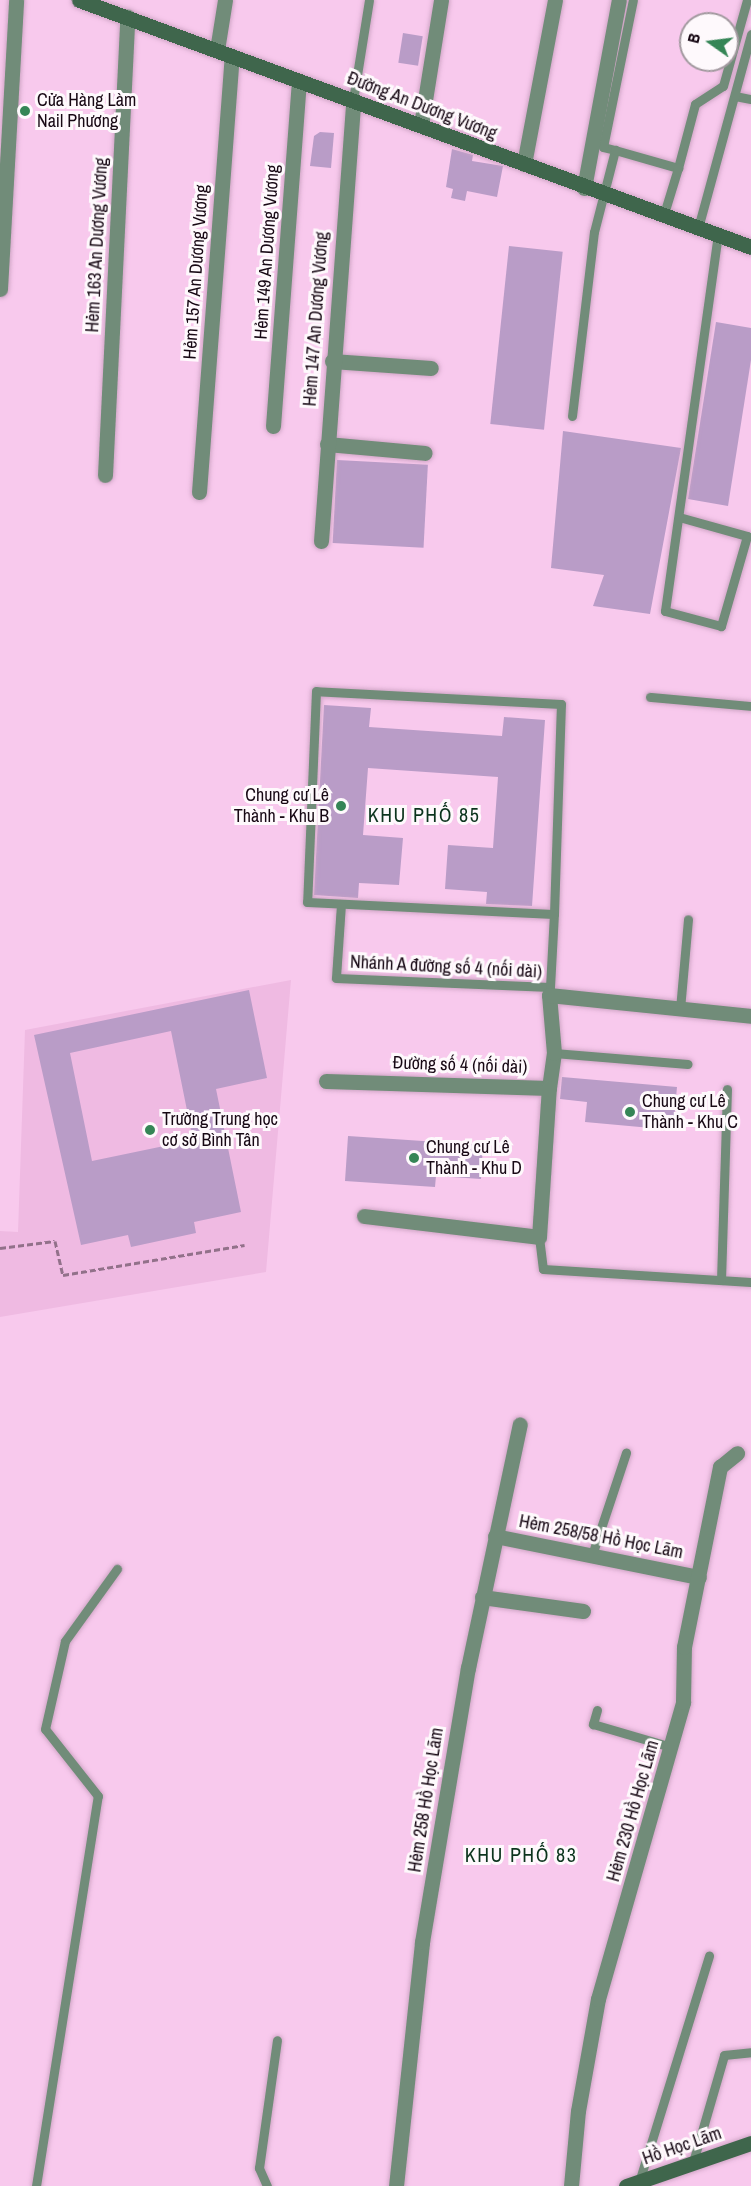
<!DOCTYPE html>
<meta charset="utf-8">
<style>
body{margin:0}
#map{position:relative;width:751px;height:2186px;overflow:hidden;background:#f8c9ed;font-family:"Archivo Narrow",sans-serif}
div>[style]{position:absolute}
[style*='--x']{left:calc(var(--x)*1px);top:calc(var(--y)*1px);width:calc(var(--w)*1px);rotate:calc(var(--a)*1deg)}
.built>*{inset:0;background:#efbae2}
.building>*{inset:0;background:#b99cc7;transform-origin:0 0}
.path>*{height:3px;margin-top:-1.5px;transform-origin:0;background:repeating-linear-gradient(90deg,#92718a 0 6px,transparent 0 9px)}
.roads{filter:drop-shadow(0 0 2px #d0a6c6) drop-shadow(0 0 2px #d0a6c6)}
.lane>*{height:9px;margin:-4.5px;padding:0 4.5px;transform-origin:4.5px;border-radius:4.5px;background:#718c79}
.street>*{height:15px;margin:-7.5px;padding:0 7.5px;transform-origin:7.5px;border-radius:7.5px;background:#718c79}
.secondary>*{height:15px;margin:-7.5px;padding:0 7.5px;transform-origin:7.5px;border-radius:7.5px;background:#3f664c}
.dots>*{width:16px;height:16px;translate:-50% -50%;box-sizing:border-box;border:3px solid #fef9fc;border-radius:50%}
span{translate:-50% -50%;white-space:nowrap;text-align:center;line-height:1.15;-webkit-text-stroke:6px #fef9fc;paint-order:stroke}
.poi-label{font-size:18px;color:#170814}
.left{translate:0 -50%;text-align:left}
.right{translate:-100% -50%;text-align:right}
.street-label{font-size:18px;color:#170814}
.neighbourhood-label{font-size:20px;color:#0c331d;letter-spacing:1.5px}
.north{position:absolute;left:679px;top:12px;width:60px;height:60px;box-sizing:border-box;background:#fef9fc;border:2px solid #a2999f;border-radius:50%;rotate:284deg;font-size:16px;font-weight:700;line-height:24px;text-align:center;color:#170814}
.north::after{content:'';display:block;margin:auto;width:21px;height:27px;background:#358556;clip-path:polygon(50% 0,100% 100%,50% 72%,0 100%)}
</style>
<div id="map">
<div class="built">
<div style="clip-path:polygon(291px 980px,266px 1272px,0 1317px,0 1231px,18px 1232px,25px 1030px)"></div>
</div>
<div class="building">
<div style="left:403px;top:33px;width:20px;height:30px;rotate:9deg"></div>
<div style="clip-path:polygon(320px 132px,334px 133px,331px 168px,310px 166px,314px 136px)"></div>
<div style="clip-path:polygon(452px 149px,473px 155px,472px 161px,503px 166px,497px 197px,467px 191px,465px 201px,451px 198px,453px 189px,446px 187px)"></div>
<div style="left:509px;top:246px;width:54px;height:179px;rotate:6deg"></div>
<div style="clip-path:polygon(716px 322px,751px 328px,751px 360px,728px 506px,688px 499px)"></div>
<div style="clip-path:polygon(563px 431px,681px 448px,650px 614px,593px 606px,604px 575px,551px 568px)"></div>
<div style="left:337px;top:460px;width:91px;height:83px;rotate:3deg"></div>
<div style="clip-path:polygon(324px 705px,371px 708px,369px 727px,502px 736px,504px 717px,545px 720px,532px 906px,486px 904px,487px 892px,445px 889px,448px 845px,493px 848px,498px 777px,368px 768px,363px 835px,403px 838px,399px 885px,359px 883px,358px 898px,314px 895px)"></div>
<div style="clip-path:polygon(evenodd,249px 990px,267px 1078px,216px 1089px,241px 1212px,194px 1222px,196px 1233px,131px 1247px,128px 1235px,81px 1245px,34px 1035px,249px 990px,171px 1031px,193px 1140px,92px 1161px,70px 1053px,171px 1031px)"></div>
<div style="clip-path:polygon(562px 1077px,677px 1087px,673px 1130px,585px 1122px,587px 1102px,560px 1099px)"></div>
<div style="clip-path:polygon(348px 1136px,483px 1145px,481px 1179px,436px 1176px,435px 1187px,345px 1181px)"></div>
</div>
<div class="path">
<div style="--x:0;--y:1248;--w:55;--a:-7.3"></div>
<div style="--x:55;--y:1241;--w:35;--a:77"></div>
<div style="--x:63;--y:1275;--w:184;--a:-9.4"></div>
</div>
<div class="roads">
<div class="lane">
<div style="--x:735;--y:96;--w:16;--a:11"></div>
<div style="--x:353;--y:100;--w:101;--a:-80.9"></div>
<div style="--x:615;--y:150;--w:12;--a:-166"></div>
<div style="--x:603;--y:147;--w:150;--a:-78.5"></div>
<div style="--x:678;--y:168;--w:66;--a:-75.1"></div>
<div style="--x:695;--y:104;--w:33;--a:-33"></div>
<div style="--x:723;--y:86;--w:89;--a:-74.4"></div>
<div style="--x:698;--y:228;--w:201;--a:-74.7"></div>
<div style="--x:572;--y:416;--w:185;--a:-83.2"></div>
<div style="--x:594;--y:232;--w:85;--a:-75.6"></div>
<div style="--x:615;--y:150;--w:66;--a:15.9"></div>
<div style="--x:678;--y:168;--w:51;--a:107"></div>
<div style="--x:679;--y:517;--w:71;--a:15.6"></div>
<div style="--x:747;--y:536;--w:94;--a:106.1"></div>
<div style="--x:721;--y:626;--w:58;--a:-165"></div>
<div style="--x:665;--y:611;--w:380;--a:-82"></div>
<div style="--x:650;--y:697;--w:101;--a:5.1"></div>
<div style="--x:341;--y:904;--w:74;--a:93.9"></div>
<div style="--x:336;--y:978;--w:214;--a:2.4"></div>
<div style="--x:550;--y:987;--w:5;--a:90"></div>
<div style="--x:550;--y:987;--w:73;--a:-86.9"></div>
<div style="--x:554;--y:914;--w:210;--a:-88.1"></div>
<div style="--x:561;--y:704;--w:245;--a:-177"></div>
<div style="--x:316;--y:691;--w:211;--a:92.4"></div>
<div style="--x:307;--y:902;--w:247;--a:2.8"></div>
<div style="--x:680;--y:1009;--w:90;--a:-84.9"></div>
<div style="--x:554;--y:1053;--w:134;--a:4.7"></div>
<div style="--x:539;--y:1237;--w:32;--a:83"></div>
<div style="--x:543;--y:1269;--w:208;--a:3.6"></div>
<div style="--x:721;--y:1280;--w:191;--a:-88.2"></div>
<div style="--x:592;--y:1555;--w:108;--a:-71.6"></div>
<div style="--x:597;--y:1710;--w:15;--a:106"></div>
<div style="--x:593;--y:1724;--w:81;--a:16.4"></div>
<div style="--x:693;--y:2162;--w:111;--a:-73.8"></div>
<div style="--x:724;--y:2055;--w:27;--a:-6"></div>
<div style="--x:639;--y:2182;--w:237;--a:-72.8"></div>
<div style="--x:36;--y:2186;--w:395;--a:-81"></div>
<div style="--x:98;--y:1796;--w:85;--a:-128.3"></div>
<div style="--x:45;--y:1729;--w:90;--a:-77.2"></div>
<div style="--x:65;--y:1641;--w:89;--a:-54.2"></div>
<div style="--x:267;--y:2186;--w:20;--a:-114"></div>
<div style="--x:259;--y:2168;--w:129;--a:-82"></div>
</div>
<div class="street">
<div style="--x:217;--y:50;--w:51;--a:-80.9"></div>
<div style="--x:421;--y:125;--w:127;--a:-80.9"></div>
<div style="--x:524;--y:164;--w:167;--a:-79.3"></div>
<div style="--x:584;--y:188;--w:191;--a:-79.5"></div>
<div style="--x:0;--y:289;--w:289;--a:-86.8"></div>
<div style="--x:332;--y:361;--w:99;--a:4"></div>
<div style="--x:273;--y:426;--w:346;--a:-85.7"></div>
<div style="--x:327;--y:444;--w:98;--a:5.2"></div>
<div style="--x:105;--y:475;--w:459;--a:-87.2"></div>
<div style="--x:199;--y:492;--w:437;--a:-85.7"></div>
<div style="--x:321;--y:541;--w:442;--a:-85.8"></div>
<div style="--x:326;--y:1081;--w:223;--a:1.8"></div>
<div style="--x:549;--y:1088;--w:35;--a:-82"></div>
<div style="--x:554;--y:1053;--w:58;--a:-94.9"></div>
<div style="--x:549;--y:995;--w:203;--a:5.9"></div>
<div style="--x:364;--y:1216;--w:176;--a:6.8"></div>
<div style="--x:539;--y:1237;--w:149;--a:-86.2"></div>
<div style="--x:495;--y:1536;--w:208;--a:11.4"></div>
<div style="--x:482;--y:1597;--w:102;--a:7.9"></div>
<div style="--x:396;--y:2186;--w:245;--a:-83.9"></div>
<div style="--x:422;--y:1942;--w:278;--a:-80.5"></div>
<div style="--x:468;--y:1668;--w:249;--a:-78"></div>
<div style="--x:571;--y:2186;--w:75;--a:-84.7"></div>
<div style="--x:578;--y:2111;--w:114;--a:-79.9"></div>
<div style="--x:598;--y:1999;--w:309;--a:-74"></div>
<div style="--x:683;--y:1702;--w:55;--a:-89"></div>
<div style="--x:684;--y:1647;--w:184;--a:-78.7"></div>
<div style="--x:720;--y:1467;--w:22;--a:-39"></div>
</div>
<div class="secondary">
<div style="--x:79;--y:0;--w:716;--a:20.18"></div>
<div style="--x:626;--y:2186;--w:132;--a:-19"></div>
</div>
</div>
<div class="dots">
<div style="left:25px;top:111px;background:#358556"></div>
<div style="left:341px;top:806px;background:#358556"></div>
<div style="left:630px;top:1112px;background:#358556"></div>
<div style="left:150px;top:1130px;background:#358556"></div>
<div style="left:414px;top:1158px;background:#358556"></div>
</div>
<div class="poi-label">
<span class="left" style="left:37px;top:111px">Cửa Hàng Làm<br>Nail Phương</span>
<span class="right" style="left:329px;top:806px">Chung cư Lê<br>Thành - Khu B</span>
<span class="left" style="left:642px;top:1112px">Chung cư Lê<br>Thành - Khu C</span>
<span class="left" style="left:162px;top:1130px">Trường Trung học<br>cơ sở Bình Tân</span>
<span class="left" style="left:426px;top:1158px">Chung cư Lê<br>Thành - Khu D</span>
</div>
<div class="street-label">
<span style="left:422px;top:106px;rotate:21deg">Đường An Dương Vương</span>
<span style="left:97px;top:245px;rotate:-87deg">Hẻm 163 An Dương Vương</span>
<span style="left:267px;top:252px;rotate:-86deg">Hẻm 149 An Dương Vương</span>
<span style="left:196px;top:272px;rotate:-86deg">Hẻm 157 An Dương Vương</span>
<span style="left:316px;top:319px;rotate:-86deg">Hẻm 147 An Dương Vương</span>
<span style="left:446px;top:967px;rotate:3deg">Nhánh A đường số 4 (nối dài)</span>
<span style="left:460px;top:1065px;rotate:2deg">Đường số 4 (nối dài)</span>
<span style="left:601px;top:1537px;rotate:11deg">Hẻm 258/58 Hồ Học Lãm</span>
<span style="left:426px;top:1800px;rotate:-81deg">Hẻm 258 Hồ Học Lãm</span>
<span style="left:633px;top:1811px;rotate:-74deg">Hẻm 230 Hồ Học Lãm</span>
<span style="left:682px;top:2146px;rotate:-19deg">Hồ Học Lãm</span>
</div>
<div class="neighbourhood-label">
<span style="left:424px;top:814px">KHU PHỐ 85</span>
<span style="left:521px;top:1854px">KHU PHỐ 83</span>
</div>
<div class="north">B</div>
</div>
